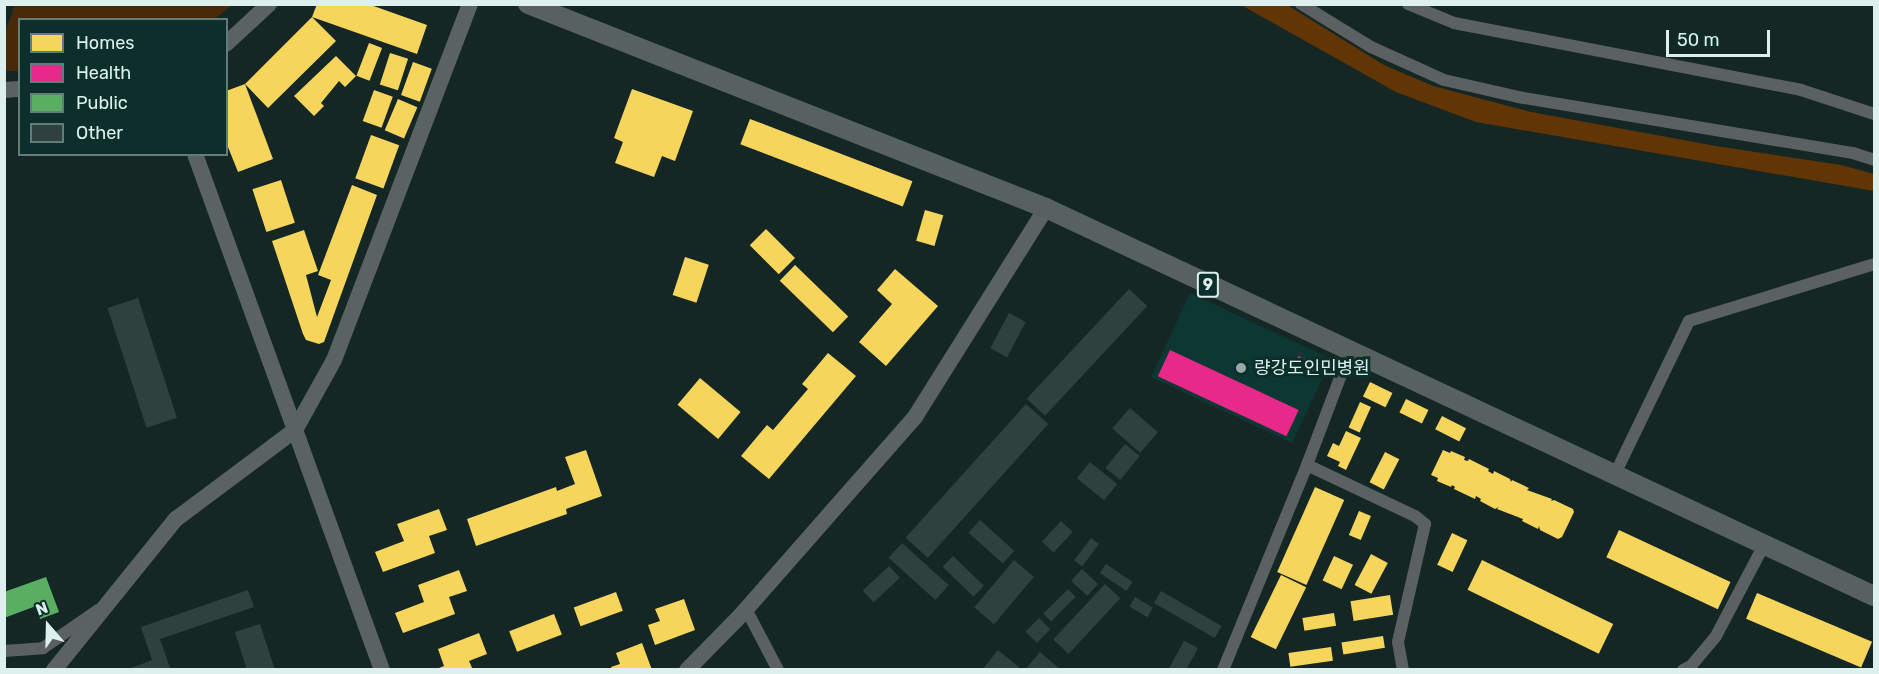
<!DOCTYPE html>
<meta charset="utf-8">
<style>
body{margin:0}
#map{position:relative;width:1879px;height:674px;overflow:hidden;background:#152725;font-family:Rubik,"Noto Sans KR",sans-serif}
div>[style]{position:absolute}
[style*='--x']{left:calc(var(--x)*1px);top:calc(var(--y)*1px);width:calc(var(--w)*1px);rotate:calc(var(--a)*1deg)}
.built>*{inset:0;background:#0c3733;transform-origin:0 0}
.green>*{inset:0;background:#482a0a}
.water>*{inset:0;background:#623504}
.homes>*{inset:0;background:#f6d55c;transform-origin:0 0}
.health>*{inset:0;background:#e7298a;transform-origin:0 0}
.public>*{inset:0;background:#5aae61}
.building>*{inset:0;background:#2f413f;transform-origin:0 0}
.minor>*{height:12px;margin:-6px;padding:0 6px;transform-origin:6px;border-radius:6px;background:#5a6160}
.secondary>*{height:16px;margin:-8px;padding:0 8px;transform-origin:8px;border-radius:8px;background:#5a6361}
.primary>*{height:20px;margin:-10px;padding:0 10px;transform-origin:10px;border-radius:10px;background:#566160}
.dots>*{width:16px;height:16px;translate:-50% -50%;box-sizing:border-box;border:3px solid #0d2f2b;border-radius:50%}
span{translate:-50% -50%;white-space:nowrap;text-align:center;line-height:1.15;-webkit-text-stroke:6px #0d2f2b;paint-order:stroke}
.shield-label span{padding:2px 4px;background:#0d2f2b;border:2px solid;border-radius:4px;-webkit-text-stroke-width:0}
.shield-label{font-size:16px;color:#def0ed;font-weight:700}
.poi-label{font-size:18px;color:#def0ed}
.left{translate:0 -50%;text-align:left}
.frame{position:absolute;inset:0;border:6px solid #def0ed;pointer-events:none}
.legend{position:absolute;left:18px;top:18px;width:210px;height:138px;box-sizing:border-box;background:#0d2f2b;border:2px solid #617c79;margin:0;padding:8px 10px;list-style:none;font-size:18px;color:#def0ed}
.legend li{display:flex;align-items:center;gap:12px;height:30px}
.legend b{width:30px;border:2px solid #617c79}
.north{position:absolute;left:18px;top:596px;width:60px;height:60px;-webkit-text-stroke:4px #0d2f2b;paint-order:stroke;rotate:340deg;font-size:16px;font-weight:700;line-height:24px;text-align:center;color:#def0ed}
.north::after{content:'';display:block;margin:auto;width:21px;height:27px;background:#def0ed;clip-path:polygon(50% 0,100% 100%,50% 72%,0 100%)}
.scale{position:absolute;left:1666px;top:30px;width:104px;height:27px;box-sizing:border-box;border:3px solid #def0ed;border-top:0;padding-left:8px;font-size:18px;line-height:21px;white-space:nowrap;color:#def0ed;-webkit-text-stroke:4px #0d2f2b;paint-order:stroke}
</style>
<div id="map">
<div class="built">
<div style="left:1190px;top:293px;width:156px;height:93px;rotate:25deg"></div>
</div>
<div class="green">
<div style="clip-path:polygon(15px 5px,15px 4px,232px 5px,215px 19px,20px 20px,19px 71px,5px 71px,5px 32px)"></div>
</div>
<div class="water">
<div style="clip-path:polygon(1241px 5px,1287px 5px,1384px 65px,1433px 86px,1531px 112px,1716px 146px,1841px 165px,1874px 174px,1874px 191px,1476px 122px,1396px 92px)"></div>
</div>
<div class="homes">
<div style="clip-path:polygon(317px 4px,368px 4px,427px 25px,417px 54px,312px 17px,336px 41px,268px 108px,245px 84px,312px 17px)"></div>
<div style="left:369px;top:43px;width:14px;height:35px;rotate:21deg"></div>
<div style="left:390px;top:53px;width:19px;height:33px;rotate:18deg"></div>
<div style="clip-path:polygon(336px 56px,356px 76px,345px 87px,339px 81px,321px 103px,324px 106px,314px 116px,294px 96px)"></div>
<div style="left:413px;top:62px;width:20px;height:35px;rotate:20deg"></div>
<div style="clip-path:polygon(245px 84px,273px 159px,238px 172px,226px 142px,226px 91px)"></div>
<div style="clip-path:polygon(632px 89px,693px 111px,675px 161px,662px 156px,654px 177px,615px 163px,623px 142px,614px 138px)"></div>
<div style="left:374px;top:90px;width:20px;height:33px;rotate:20deg"></div>
<div style="left:398px;top:99px;width:21px;height:34px;rotate:23deg"></div>
<div style="left:750px;top:119px;width:174px;height:27px;rotate:21deg"></div>
<div style="left:371px;top:135px;width:30px;height:46px;rotate:20deg"></div>
<div style="left:281px;top:180px;width:45px;height:30px;rotate:72deg"></div>
<div style="clip-path:polygon(352px 185px,377px 195px,324px 342px,319px 344px,306px 340px,303px 334px,272px 241px,304px 230px,318px 271px,306px 275px,317px 317px,331px 280px,318px 275px)"></div>
<div style="left:925px;top:210px;width:19px;height:32px;rotate:16deg"></div>
<div style="left:766px;top:229px;width:41px;height:23px;rotate:45deg"></div>
<div style="left:685px;top:257px;width:25px;height:40px;rotate:18deg"></div>
<div style="left:795px;top:265px;width:74px;height:22px;rotate:44deg"></div>
<div style="clip-path:polygon(895px 269px,938px 306px,886px 366px,859px 342px,892px 304px,877px 290px)"></div>
<div style="clip-path:polygon(828px 353px,856px 376px,769px 479px,741px 456px,767px 425px,773px 430px,808px 389px,802px 384px)"></div>
<div style="left:700px;top:378px;width:53px;height:35px;rotate:40deg"></div>
<div style="left:1370px;top:382px;width:25px;height:16px;rotate:26deg"></div>
<div style="left:1406px;top:399px;width:25px;height:15px;rotate:26deg"></div>
<div style="left:1360px;top:402px;width:12px;height:28px;rotate:24deg"></div>
<div style="left:1442px;top:416px;width:27px;height:15px;rotate:27deg"></div>
<div style="clip-path:polygon(1346px 431px,1361px 438px,1346px 470px,1338px 466px,1340px 462px,1327px 456px,1333px 443px,1339px 446px)"></div>
<div style="clip-path:polygon(586px 450px,602px 496px,566px 509px,567px 514px,476px 546px,467px 519px,556px 487px,557px 491px,575px 484px,565px 457px)"></div>
<div style="clip-path:polygon(1443px 450px,1450px 453px,1451px 451px,1465px 457px,1464px 460px,1468px 461px,1469px 459px,1489px 469px,1488px 471px,1493px 474px,1494px 471px,1510px 479px,1511px 482px,1512px 480px,1529px 488px,1527px 490px,1552px 499px,1551px 501px,1554px 500px,1573px 509px,1574px 512px,1562px 537px,1558px 539px,1540px 530px,1539px 526px,1538px 529px,1522px 521px,1523px 519px,1497px 509px,1499px 507px,1495px 509px,1480px 501px,1481px 499px,1476px 496px,1475px 499px,1454px 489px,1455px 487px,1452px 485px,1451px 487px,1437px 481px,1438px 478px,1431px 475px)"></div>
<div style="left:1385px;top:452px;width:16px;height:34px;rotate:27deg"></div>
<div style="left:1315px;top:487px;width:32px;height:93px;rotate:24deg"></div>
<div style="clip-path:polygon(439px 509px,447px 530px,429px 536px,435px 553px,383px 572px,375px 552px,404px 541px,397px 524px)"></div>
<div style="left:1359px;top:511px;width:13px;height:26px;rotate:23deg"></div>
<div style="left:1619px;top:530px;width:123px;height:30px;rotate:25deg"></div>
<div style="left:1452px;top:533px;width:17px;height:35px;rotate:25deg"></div>
<div style="left:1371px;top:554px;width:19px;height:35px;rotate:28deg"></div>
<div style="left:1334px;top:556px;width:21px;height:27px;rotate:25deg"></div>
<div style="left:1482px;top:560px;width:146px;height:33px;rotate:26deg"></div>
<div style="clip-path:polygon(459px 570px,467px 591px,449px 597px,455px 614px,403px 633px,395px 613px,424px 602px,418px 585px)"></div>
<div style="left:1281px;top:575px;width:28px;height:69px;rotate:26deg"></div>
<div style="left:616px;top:592px;width:20px;height:45px;rotate:70deg"></div>
<div style="left:1757px;top:593px;width:125px;height:28px;rotate:23deg"></div>
<div style="left:1390px;top:595px;width:20px;height:40px;rotate:81deg"></div>
<div style="clip-path:polygon(684px 599px,695px 630px,655px 645px,648px 625px,660px 621px,655px 609px)"></div>
<div style="left:1334px;top:613px;width:13px;height:32px;rotate:81deg"></div>
<div style="left:554px;top:614px;width:22px;height:48px;rotate:69deg"></div>
<div style="clip-path:polygon(479px 633px,487px 654px,469px 661px,473px 670px,434px 670px,444px 666px,438px 649px)"></div>
<div style="left:1383px;top:636px;width:12px;height:42px;rotate:81deg"></div>
<div style="clip-path:polygon(642px 643px,652px 670px,612px 670px,611px 667px,620px 664px,616px 653px)"></div>
<div style="left:1331px;top:647px;width:14px;height:43px;rotate:82deg"></div>
</div>
<div class="health">
<div style="left:1170px;top:350px;width:142px;height:29px;rotate:25deg"></div>
<div style="left:1298px;top:356px;width:25px;height:12px;rotate:21deg"></div>
</div>
<div class="public">
<div style="clip-path:polygon(46px 577px,59px 612px,40px 619px,36px 606px,4px 618px,4px 592px)"></div>
</div>
<div class="building">
<div style="left:1129px;top:289px;width:25px;height:150px;rotate:43deg"></div>
<div style="left:138px;top:298px;width:126px;height:32px;rotate:72deg"></div>
<div style="left:1009px;top:313px;width:19px;height:40px;rotate:28deg"></div>
<div style="left:1026px;top:404px;width:30px;height:180px;rotate:42deg"></div>
<div style="left:1130px;top:408px;width:37px;height:27px;rotate:41deg"></div>
<div style="left:1125px;top:444px;width:19px;height:31px;rotate:39deg"></div>
<div style="left:1090px;top:462px;width:35px;height:21px;rotate:39deg"></div>
<div style="left:980px;top:520px;width:46px;height:17px;rotate:42deg"></div>
<div style="left:1061px;top:521px;width:16px;height:28px;rotate:43deg"></div>
<div style="left:1091px;top:538px;width:10px;height:28px;rotate:37deg"></div>
<div style="left:902px;top:543px;width:63px;height:20px;rotate:42deg"></div>
<div style="left:953px;top:556px;width:43px;height:15px;rotate:44deg"></div>
<div style="left:1014px;top:560px;width:26px;height:62px;rotate:40deg"></div>
<div style="left:1106px;top:564px;width:32px;height:11px;rotate:34deg"></div>
<div style="left:889px;top:566px;width:16px;height:36px;rotate:47deg"></div>
<div style="left:1082px;top:569px;width:22px;height:16px;rotate:43deg"></div>
<div style="left:1105px;top:584px;width:21px;height:76px;rotate:43deg"></div>
<div style="left:1068px;top:589px;width:11px;height:35px;rotate:45deg"></div>
<div style="clip-path:polygon(248px 590px,254px 607px,160px 639px,170px 668px,126px 670px,152px 660px,141px 627px)"></div>
<div style="left:1161px;top:591px;width:70px;height:14px;rotate:30deg"></div>
<div style="left:1135px;top:597px;width:21px;height:11px;rotate:31deg"></div>
<div style="left:1039px;top:618px;width:16px;height:19px;rotate:45deg"></div>
<div style="clip-path:polygon(260px 624px,275px 670px,247px 670px,235px 632px)"></div>
<div style="clip-path:polygon(1184px 641px,1198px 648px,1186px 670px,1168px 670px)"></div>
<div style="clip-path:polygon(998px 650px,1019px 667px,1017px 670px,982px 670px)"></div>
<div style="clip-path:polygon(1040px 652px,1061px 670px,1025px 670px)"></div>
</div>
<div class="minor">
<div style="--x:1301;--y:4;--w:82;--a:31.6"></div>
<div style="--x:1371;--y:47;--w:80;--a:24.3"></div>
<div style="--x:1444;--y:80;--w:76;--a:12.9"></div>
<div style="--x:1518;--y:97;--w:340;--a:9.5"></div>
<div style="--x:1853;--y:153;--w:22;--a:18"></div>
<div style="--x:1408;--y:4;--w:50;--a:22.4"></div>
<div style="--x:1454;--y:23;--w:353;--a:10.9"></div>
<div style="--x:1801;--y:90;--w:77;--a:18.2"></div>
<div style="--x:1307;--y:465;--w:119;--a:25.3"></div>
<div style="--x:1415;--y:516;--w:13;--a:39"></div>
<div style="--x:1425;--y:524;--w:121;--a:102.9"></div>
<div style="--x:1398;--y:642;--w:28;--a:80"></div>
<div style="--x:1615;--y:474;--w:170;--a:-64.2"></div>
<div style="--x:1689;--y:321;--w:194;--a:-17.1"></div>
<div style="--x:746;--y:609;--w:69;--a:62.3"></div>
<div style="--x:4;--y:651;--w:39;--a:-4"></div>
<div style="--x:43;--y:648;--w:67;--a:-34.6"></div>
<div style="--x:1223;--y:670;--w:222;--a:-67.7"></div>
<div style="--x:1307;--y:465;--w:122;--a:-69.3"></div>
<div style="--x:1683;--y:670;--w:9;--a:-27"></div>
<div style="--x:1691;--y:666;--w:39;--a:-50"></div>
<div style="--x:1716;--y:636;--w:103;--a:-62.2"></div>
</div>
<div class="secondary">
<div style="--x:226;--y:44;--w:59;--a:-42.9"></div>
<div style="--x:4;--y:90;--w:16;--a:-4"></div>
<div style="--x:195;--y:154;--w:549;--a:70.08"></div>
<div style="--x:54;--y:670;--w:194;--a:-51.1"></div>
<div style="--x:176;--y:519;--w:149;--a:-36.8"></div>
<div style="--x:295;--y:430;--w:80;--a:-60.9"></div>
<div style="--x:334;--y:360;--w:381;--a:-69.1"></div>
<div style="--x:687;--y:670;--w:77;--a:-45.5"></div>
<div style="--x:741;--y:615;--w:264;--a:-48.7"></div>
<div style="--x:915;--y:417;--w:247;--a:-57.9"></div>
</div>
<div class="primary">
<div style="--x:528;--y:4;--w:557;--a:21.5"></div>
<div style="--x:1046;--y:208;--w:914;--a:25.11"></div>
</div>
<div class="dots">
<div style="left:1241px;top:368px;background:#98aaa7"></div>
</div>
<div class="shield-label">
<span style="left:1208px;top:285px">9</span>
</div>
<div class="poi-label">
<span class="left" style="left:1254px;top:368px">량강도인민병원</span>
</div>
<div class="frame"></div>
<ul class="legend">
<li><b style="height:16px;background:#f6d55c"></b>Homes</li>
<li><b style="height:16px;background:#e7298a"></b>Health</li>
<li><b style="height:16px;background:#5aae61"></b>Public</li>
<li><b style="height:16px;background:#2f413f"></b>Other</li>
</ul>
<div class="north">N</div>
<div class="scale">50 m</div>
</div>
